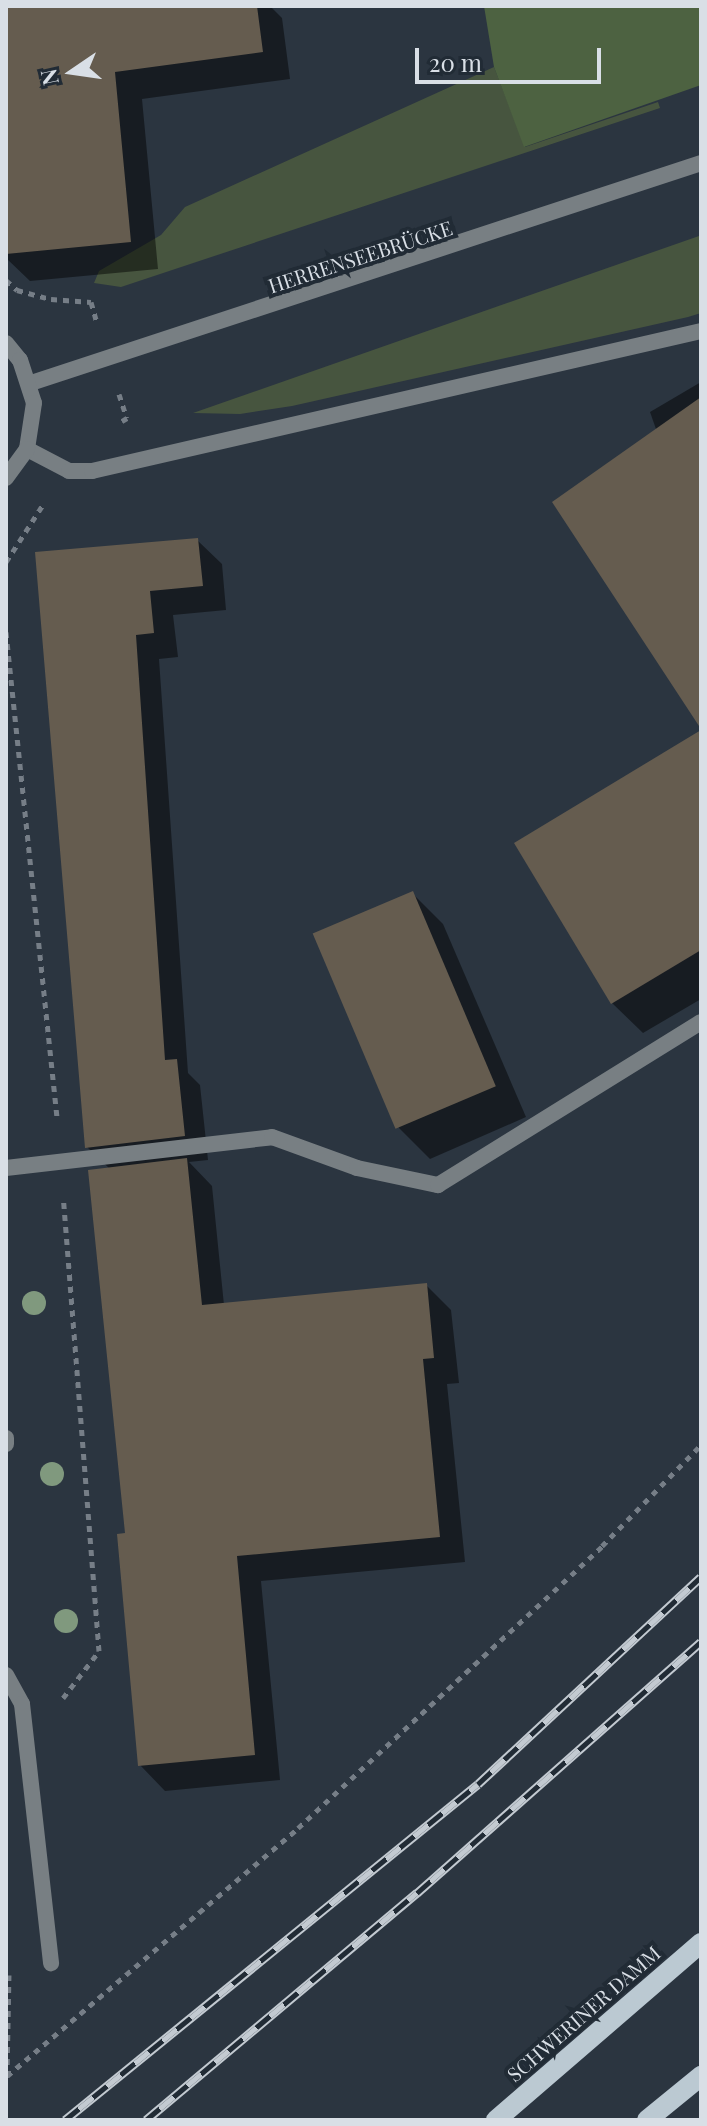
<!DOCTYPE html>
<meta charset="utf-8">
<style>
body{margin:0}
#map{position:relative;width:707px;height:2126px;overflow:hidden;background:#2b3540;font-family:"Playfair Display",serif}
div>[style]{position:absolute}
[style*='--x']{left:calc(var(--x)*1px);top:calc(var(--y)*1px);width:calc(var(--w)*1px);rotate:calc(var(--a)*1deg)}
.green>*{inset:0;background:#47553f}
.forest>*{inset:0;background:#4d6241}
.shadow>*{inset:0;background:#0007}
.building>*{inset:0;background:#655c4f;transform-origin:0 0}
.path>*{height:5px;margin-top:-2.5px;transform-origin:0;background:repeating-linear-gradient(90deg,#767e87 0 6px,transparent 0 12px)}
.lane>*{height:16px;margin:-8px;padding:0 8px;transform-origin:8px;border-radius:8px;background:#787f83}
.street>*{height:16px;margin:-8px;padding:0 8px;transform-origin:8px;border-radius:8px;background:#787f83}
.primary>*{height:20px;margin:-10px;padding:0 10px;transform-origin:10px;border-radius:10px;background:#bbc9d2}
.rail>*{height:9px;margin-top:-4.5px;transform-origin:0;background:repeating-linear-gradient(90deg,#212b35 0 18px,#c3cad1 0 36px);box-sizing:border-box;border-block:2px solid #c3cad1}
.trees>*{width:24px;height:24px;margin:-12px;border-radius:50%;background:#80997e}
span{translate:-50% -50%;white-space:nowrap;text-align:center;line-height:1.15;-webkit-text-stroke:8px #212b35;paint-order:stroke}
.street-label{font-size:20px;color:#d9dfe6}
.frame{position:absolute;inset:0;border:8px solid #d9dfe6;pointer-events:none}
.north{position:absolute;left:32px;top:32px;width:80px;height:80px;-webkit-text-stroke:6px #212b35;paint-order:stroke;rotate:257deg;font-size:22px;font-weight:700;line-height:32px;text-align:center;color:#d9dfe6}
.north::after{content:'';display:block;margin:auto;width:28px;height:36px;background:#d9dfe6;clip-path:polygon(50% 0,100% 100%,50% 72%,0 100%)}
.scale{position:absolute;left:415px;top:48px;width:186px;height:36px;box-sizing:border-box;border:4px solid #d9dfe6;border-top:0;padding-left:10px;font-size:24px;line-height:28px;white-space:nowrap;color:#d9dfe6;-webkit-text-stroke:6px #212b35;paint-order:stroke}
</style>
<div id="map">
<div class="green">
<div style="clip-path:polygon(494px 67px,525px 147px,658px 102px,660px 108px,121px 287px,94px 283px,99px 271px,161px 235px,185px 207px)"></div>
<div style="clip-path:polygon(699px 236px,701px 313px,688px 317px,292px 406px,240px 414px,193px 413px)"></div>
</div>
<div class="forest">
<div style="clip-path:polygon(484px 6px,701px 6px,701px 85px,524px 147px,494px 67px)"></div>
</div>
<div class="shadow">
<div style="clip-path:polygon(6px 6px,270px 6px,282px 18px,290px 79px,142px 99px,158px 269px,30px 281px,6px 258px)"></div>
<div style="clip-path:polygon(701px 382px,701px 557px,650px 412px)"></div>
<div style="clip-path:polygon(197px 540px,222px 564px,226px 610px,173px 615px,178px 657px,159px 659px,188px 1073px,200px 1085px,208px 1160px,189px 1162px,212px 1186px,224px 1305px,426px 1285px,451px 1310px,459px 1383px,447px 1384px,465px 1562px,261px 1581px,280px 1780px,165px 1791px,140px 1765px,110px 1169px,87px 1147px,37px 554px)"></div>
<div style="clip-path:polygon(701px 746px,701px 999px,643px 1033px,612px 1003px)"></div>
<div style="clip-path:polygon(412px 893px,443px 924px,526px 1117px,430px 1159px,399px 1128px,316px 935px)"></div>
</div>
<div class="building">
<div style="clip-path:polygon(6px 6px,257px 6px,263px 52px,115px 72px,131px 242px,6px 254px)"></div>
<div style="clip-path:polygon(701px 397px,701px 729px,552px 502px)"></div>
<div style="clip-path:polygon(198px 538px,203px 586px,150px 591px,154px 633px,136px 635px,165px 1060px,177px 1059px,185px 1136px,85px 1148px,35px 552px)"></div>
<div style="clip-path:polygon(701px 730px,701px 950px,611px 1004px,514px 843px)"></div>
<div style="left:413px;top:891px;width:212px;height:109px;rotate:67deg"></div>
<div style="clip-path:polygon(187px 1158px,202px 1305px,427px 1283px,434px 1358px,423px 1359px,440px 1537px,237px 1556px,255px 1755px,138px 1766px,117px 1534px,125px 1533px,88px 1170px)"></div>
</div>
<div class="path">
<div style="--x:6;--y:280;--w:15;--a:42"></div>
<div style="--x:17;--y:290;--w:35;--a:15"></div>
<div style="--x:51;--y:299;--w:40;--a:4.3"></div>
<div style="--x:91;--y:302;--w:19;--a:74"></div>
<div style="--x:119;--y:394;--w:25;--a:72"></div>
<div style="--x:127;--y:418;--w:6;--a:149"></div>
<div style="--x:6;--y:562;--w:70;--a:-57.2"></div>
<div style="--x:6;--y:632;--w:491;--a:84"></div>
<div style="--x:63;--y:1698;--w:59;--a:-52.5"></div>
<div style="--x:99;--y:1651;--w:450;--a:-94.5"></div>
<div style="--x:7;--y:2076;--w:382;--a:-40.4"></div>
<div style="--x:298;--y:1828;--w:415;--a:-42.8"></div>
<div style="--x:602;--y:1546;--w:141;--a:-45.6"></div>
<div style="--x:7;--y:2076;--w:101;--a:-88.9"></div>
</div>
<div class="lane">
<div style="--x:31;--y:383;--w:705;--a:-18.18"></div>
<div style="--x:27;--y:449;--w:47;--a:27.6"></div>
<div style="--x:69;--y:471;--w:23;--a:0"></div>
<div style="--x:92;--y:471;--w:625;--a:-12.95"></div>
<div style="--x:6;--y:1168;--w:268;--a:-6.6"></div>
<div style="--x:272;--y:1137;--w:90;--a:20"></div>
<div style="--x:357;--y:1168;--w:83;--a:11.9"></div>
<div style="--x:438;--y:1185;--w:309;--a:-31.8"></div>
</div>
<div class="street">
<div style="--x:6;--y:343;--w:22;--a:51"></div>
<div style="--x:20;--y:360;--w:45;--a:72"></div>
<div style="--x:34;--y:403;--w:47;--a:98.7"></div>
<div style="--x:27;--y:449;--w:36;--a:126"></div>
<div style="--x:6;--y:1438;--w:6;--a:90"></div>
<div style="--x:6;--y:1675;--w:33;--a:61"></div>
<div style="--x:22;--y:1704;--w:261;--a:83.6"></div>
</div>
<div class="primary">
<div style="--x:496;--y:2120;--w:271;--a:-40.8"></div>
<div style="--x:647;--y:2120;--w:70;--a:-39.2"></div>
</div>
<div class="rail">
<div style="--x:65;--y:2120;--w:532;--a:-39.13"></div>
<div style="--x:478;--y:1784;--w:304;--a:-42.9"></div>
<div style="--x:146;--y:2120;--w:354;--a:-40"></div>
<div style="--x:417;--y:1893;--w:379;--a:-41.5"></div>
</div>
<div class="trees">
<div style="left:34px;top:1303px"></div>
<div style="left:52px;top:1474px"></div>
<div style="left:66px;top:1621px"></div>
</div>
<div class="street-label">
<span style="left:360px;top:256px;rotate:-18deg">HERRENSEEBRÜCKE</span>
<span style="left:583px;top:2013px;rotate:-41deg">SCHWERINER DAMM</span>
</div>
<div class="frame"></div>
<div class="north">N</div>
<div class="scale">20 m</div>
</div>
